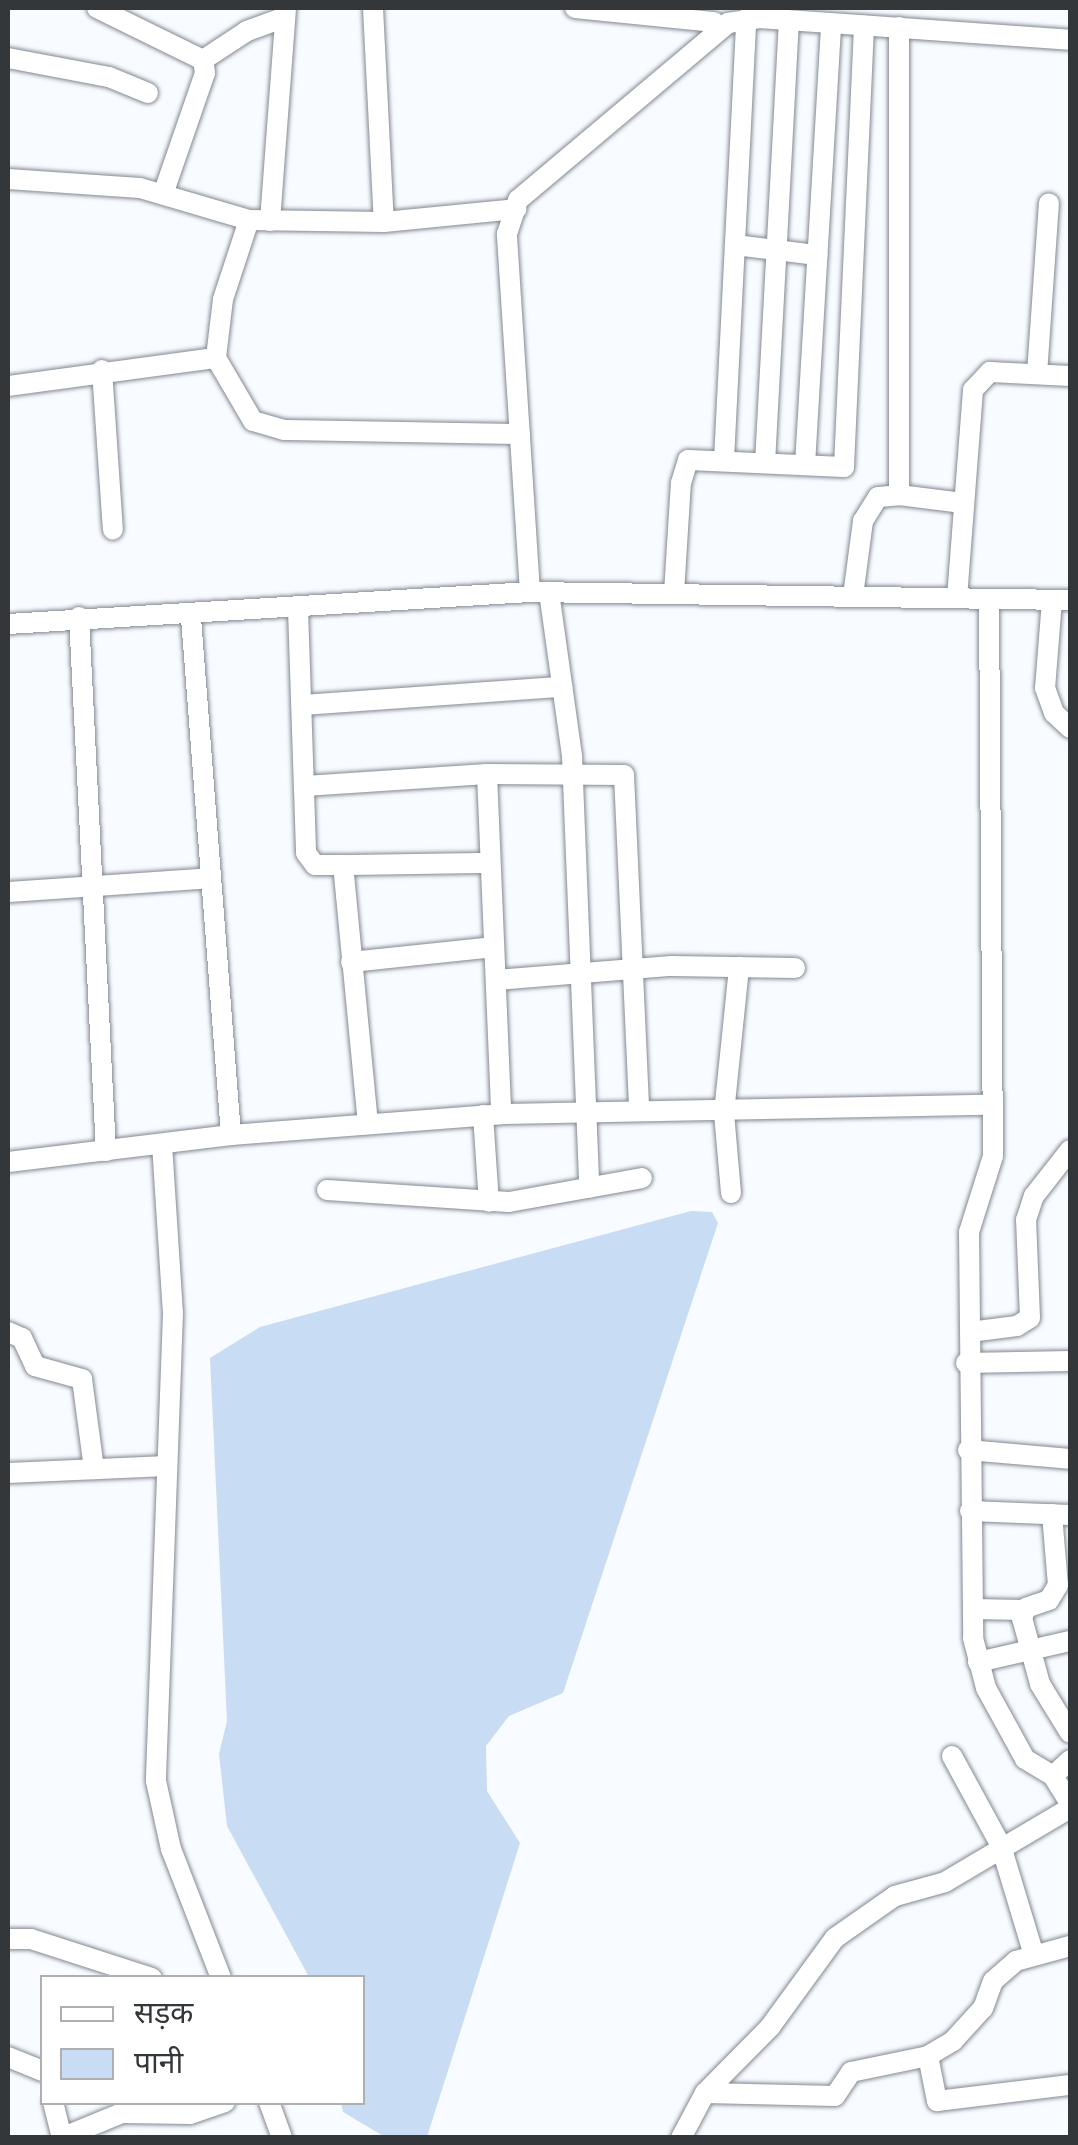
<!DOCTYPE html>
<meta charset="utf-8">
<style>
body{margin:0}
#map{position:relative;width:1078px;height:2145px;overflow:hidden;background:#f8fbff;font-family:"DM Sans","Noto Sans Devanagari",sans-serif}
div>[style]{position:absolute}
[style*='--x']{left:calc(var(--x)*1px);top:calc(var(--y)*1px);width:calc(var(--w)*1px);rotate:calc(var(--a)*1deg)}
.water>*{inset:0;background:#c8dcf3}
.roads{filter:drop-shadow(0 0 2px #818991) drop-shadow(0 0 2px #818991)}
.minor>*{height:20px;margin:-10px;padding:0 10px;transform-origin:10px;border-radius:10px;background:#fff}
span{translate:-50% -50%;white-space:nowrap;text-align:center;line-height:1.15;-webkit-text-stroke:10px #fff;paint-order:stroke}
.frame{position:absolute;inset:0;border:10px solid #33373a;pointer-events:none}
.legend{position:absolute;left:40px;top:1975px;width:325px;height:130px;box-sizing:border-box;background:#fff;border:2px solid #adafb0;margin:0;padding:12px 18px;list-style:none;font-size:30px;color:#33373a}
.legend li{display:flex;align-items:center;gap:20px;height:50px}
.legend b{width:50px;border:2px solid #adafb0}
</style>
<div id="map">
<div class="water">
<div style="clip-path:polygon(691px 1211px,712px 1212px,718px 1223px,563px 1693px,509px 1716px,486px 1746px,487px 1791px,520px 1843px,427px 2137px,385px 2137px,343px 2112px,341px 2103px,362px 2102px,362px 1978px,309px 1977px,227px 1826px,219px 1754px,227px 1721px,210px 1358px,260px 1327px)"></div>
</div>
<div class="roads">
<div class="minor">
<div style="--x:97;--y:8;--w:118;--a:26.1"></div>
<div style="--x:203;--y:60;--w:13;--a:81"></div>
<div style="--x:205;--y:73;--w:128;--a:109.1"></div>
<div style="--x:373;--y:8;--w:214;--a:87.1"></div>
<div style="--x:575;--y:8;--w:140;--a:5.8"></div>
<div style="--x:8;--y:58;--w:103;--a:10.7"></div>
<div style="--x:109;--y:77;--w:42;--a:22.3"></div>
<div style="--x:203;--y:60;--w:53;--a:-33.4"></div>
<div style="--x:247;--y:31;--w:38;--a:-20"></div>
<div style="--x:8;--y:179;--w:132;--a:3.9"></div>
<div style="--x:140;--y:188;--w:114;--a:16.4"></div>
<div style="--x:249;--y:220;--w:135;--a:0.8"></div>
<div style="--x:384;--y:222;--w:133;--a:-5.6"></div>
<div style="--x:249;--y:220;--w:83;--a:108.2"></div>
<div style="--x:223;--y:299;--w:59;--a:96.8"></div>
<div style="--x:216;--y:358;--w:73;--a:59.6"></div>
<div style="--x:253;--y:421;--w:32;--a:16"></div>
<div style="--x:284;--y:430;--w:236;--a:1"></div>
<div style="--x:270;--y:221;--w:214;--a:-85.7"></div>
<div style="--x:735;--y:245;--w:83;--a:7"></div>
<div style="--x:102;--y:370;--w:160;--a:86.1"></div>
<div style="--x:1037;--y:374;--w:171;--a:-86"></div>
<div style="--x:8;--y:386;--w:210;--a:-7.7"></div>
<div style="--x:724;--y:460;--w:442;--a:-87.1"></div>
<div style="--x:765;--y:463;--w:443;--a:-86.9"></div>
<div style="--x:805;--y:465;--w:442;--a:-86.6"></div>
<div style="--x:899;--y:495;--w:64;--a:7.2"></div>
<div style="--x:530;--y:592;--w:359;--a:-93.7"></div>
<div style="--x:507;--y:234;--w:36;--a:-72"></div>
<div style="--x:518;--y:200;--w:275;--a:-40.1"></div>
<div style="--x:728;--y:23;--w:30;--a:-9"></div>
<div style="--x:758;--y:18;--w:313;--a:4"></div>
<div style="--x:549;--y:592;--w:166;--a:82"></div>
<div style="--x:572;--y:756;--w:432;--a:87.7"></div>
<div style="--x:674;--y:593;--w:110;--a:-86.4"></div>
<div style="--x:681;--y:483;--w:24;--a:-73"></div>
<div style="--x:688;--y:460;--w:156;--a:2.6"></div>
<div style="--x:844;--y:467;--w:442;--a:-87.4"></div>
<div style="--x:853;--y:596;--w:76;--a:-82.4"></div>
<div style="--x:863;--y:521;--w:28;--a:-58"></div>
<div style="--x:878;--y:497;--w:21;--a:-5"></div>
<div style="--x:899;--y:495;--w:468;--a:-90"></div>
<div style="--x:957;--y:598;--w:209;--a:-85.6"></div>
<div style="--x:973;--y:390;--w:25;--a:-47"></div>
<div style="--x:990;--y:372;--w:80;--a:2.9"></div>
<div style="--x:989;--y:599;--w:557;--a:89.59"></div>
<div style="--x:993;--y:1156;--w:80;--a:107.5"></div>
<div style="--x:969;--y:1232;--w:406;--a:89.4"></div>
<div style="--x:973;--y:1638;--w:52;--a:75.4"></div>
<div style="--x:986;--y:1688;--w:81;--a:61.2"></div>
<div style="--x:1025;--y:1759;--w:33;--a:31"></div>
<div style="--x:1053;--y:1776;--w:32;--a:58"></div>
<div style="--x:1052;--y:600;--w:88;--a:94.5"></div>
<div style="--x:1045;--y:688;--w:27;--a:70"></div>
<div style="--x:1054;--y:713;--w:22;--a:43"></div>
<div style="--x:298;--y:609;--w:244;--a:88.1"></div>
<div style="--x:306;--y:853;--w:15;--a:53"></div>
<div style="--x:315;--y:865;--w:28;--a:0"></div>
<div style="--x:79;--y:617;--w:535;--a:87.11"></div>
<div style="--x:8;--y:624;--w:523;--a:-3.51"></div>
<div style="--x:530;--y:592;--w:540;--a:0.85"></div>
<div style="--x:302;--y:705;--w:261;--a:-4"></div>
<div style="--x:487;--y:774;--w:340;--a:87.6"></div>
<div style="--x:305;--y:786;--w:182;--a:-3.8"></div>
<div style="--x:487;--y:774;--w:137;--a:0.4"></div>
<div style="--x:624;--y:775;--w:334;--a:87.4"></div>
<div style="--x:8;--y:892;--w:203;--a:-3.9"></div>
<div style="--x:351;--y:962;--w:144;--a:-6"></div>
<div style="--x:496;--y:980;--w:176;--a:-4.6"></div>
<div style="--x:671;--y:966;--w:124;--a:0.9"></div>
<div style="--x:483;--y:1115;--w:87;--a:86.1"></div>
<div style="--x:368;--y:1124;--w:260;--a:-95.5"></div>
<div style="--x:343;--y:865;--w:144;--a:-0.8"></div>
<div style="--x:231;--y:1135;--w:271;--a:-4.4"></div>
<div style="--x:501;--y:1114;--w:488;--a:-1.1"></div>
<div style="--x:162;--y:1144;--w:169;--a:86.3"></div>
<div style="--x:173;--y:1313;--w:468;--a:92.1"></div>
<div style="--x:156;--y:1781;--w:70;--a:77.6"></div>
<div style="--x:171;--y:1849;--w:138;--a:68.8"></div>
<div style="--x:8;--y:1162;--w:225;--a:-6.9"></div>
<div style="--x:231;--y:1135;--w:520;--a:-94.42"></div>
<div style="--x:327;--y:1190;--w:182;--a:3.8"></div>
<div style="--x:509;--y:1202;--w:135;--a:-10.2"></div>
<div style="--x:731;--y:1193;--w:80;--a:-95"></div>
<div style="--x:724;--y:1113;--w:147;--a:-84.1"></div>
<div style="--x:8;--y:1332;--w:15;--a:23"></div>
<div style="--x:22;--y:1338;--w:31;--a:65"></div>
<div style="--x:35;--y:1366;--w:49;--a:15.5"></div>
<div style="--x:82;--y:1379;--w:91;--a:82.4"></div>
<div style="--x:970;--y:1332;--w:47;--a:-7.3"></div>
<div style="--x:1017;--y:1326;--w:15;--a:-32"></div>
<div style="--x:1030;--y:1318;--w:98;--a:-92.3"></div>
<div style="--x:1026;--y:1220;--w:25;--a:-72"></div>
<div style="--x:1034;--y:1196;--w:58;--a:-52"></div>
<div style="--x:966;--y:1363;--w:104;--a:-1.1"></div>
<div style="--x:968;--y:1450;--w:102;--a:5"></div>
<div style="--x:8;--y:1473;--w:159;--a:-2.5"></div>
<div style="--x:970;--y:1511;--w:100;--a:2.3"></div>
<div style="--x:1052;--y:1514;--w:71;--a:85.2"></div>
<div style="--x:1058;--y:1585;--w:17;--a:121"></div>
<div style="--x:1049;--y:1600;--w:24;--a:161"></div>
<div style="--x:1026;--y:1608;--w:11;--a:112"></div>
<div style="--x:1022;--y:1618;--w:68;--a:74.7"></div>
<div style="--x:1040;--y:1684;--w:57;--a:58.5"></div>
<div style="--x:973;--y:1609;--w:51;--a:1.1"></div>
<div style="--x:978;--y:1662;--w:94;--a:-12.9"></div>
<div style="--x:952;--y:1756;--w:102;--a:61.4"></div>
<div style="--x:1001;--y:1846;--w:111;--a:73.2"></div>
<div style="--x:1053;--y:1776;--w:23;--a:-43"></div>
<div style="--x:8;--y:1939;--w:23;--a:0"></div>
<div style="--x:31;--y:1939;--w:127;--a:17.9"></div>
<div style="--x:1070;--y:1946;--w:56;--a:164.5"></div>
<div style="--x:1016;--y:1961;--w:30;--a:139"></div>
<div style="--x:993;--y:1981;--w:29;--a:110"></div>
<div style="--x:983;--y:2008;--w:45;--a:132.3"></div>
<div style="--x:953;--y:2041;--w:29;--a:149"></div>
<div style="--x:928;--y:2056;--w:46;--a:78.7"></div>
<div style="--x:937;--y:2101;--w:134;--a:-6.9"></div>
<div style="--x:8;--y:2057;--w:37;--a:22"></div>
<div style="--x:705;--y:2093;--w:130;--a:1.3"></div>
<div style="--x:835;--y:2096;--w:29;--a:-56"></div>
<div style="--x:851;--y:2072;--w:79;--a:-11.7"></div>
<div style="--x:53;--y:2102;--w:37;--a:76"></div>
<div style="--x:269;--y:2102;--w:38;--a:70"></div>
<div style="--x:61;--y:2138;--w:66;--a:-22.3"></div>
<div style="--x:122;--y:2113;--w:68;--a:0.8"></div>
<div style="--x:190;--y:2114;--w:37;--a:-19"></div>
<div style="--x:681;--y:2138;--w:51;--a:-61.9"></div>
<div style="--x:705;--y:2093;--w:93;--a:-45.4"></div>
<div style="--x:770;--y:2027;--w:110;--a:-53.9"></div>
<div style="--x:835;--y:1938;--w:73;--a:-35"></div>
<div style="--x:895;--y:1896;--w:52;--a:-15.6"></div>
<div style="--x:945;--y:1882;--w:145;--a:-30.6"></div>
</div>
</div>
<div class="frame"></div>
<ul class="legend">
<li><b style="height:12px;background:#fff"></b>सड़क</li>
<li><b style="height:28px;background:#c8dcf3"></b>पानी</li>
</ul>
</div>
